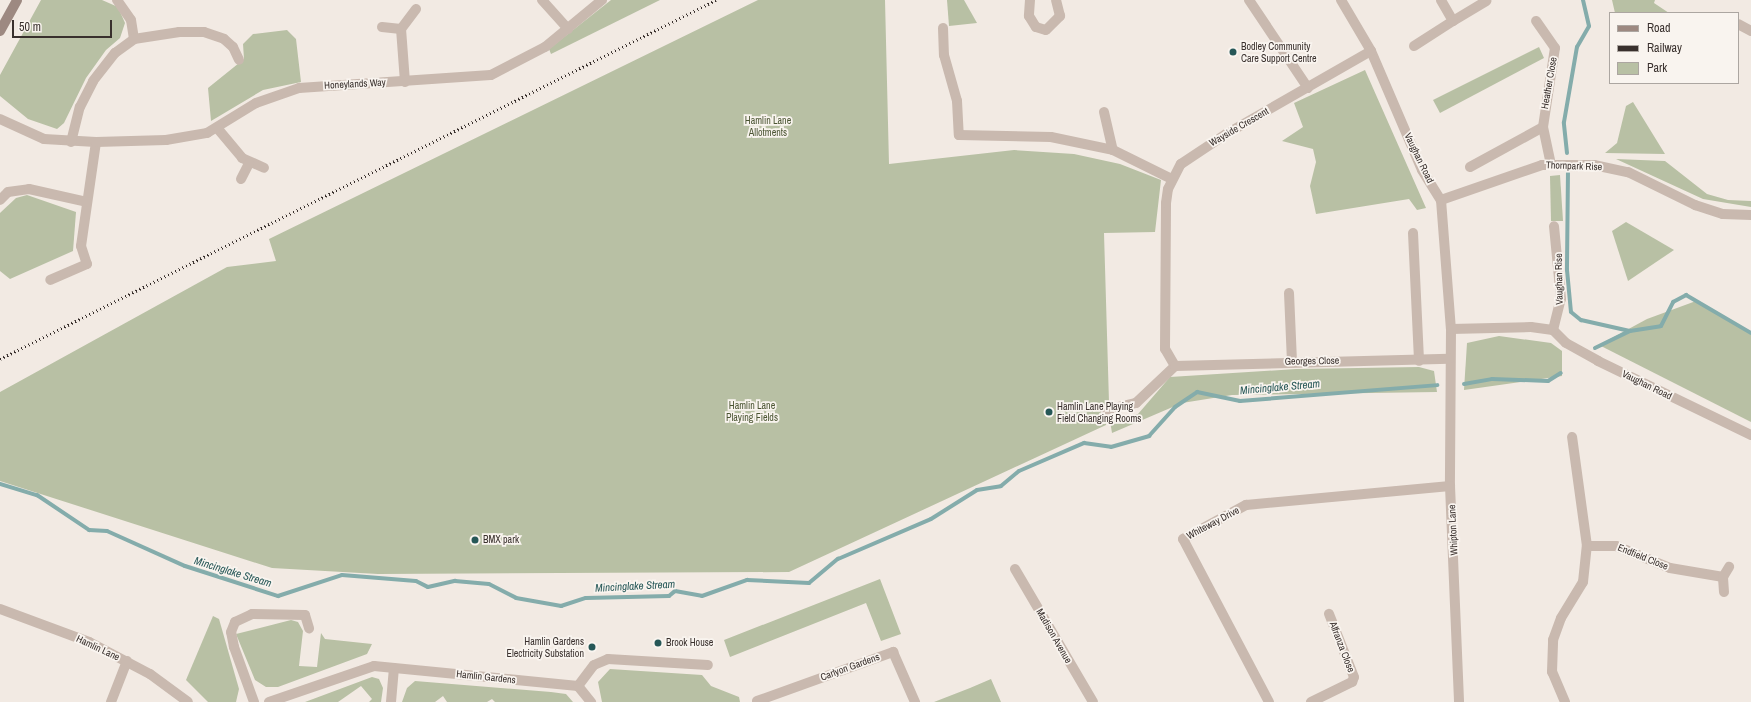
<!DOCTYPE html>
<style>
body{margin:0}
#map{position:relative;width:1751px;height:702px;overflow:hidden;background:#f2eae3;font-family:"Archivo Narrow",sans-serif}
div>[style]{position:absolute}
[style*='--x']{left:calc(var(--x)*1px);top:calc(var(--y)*1px);width:calc(var(--w)*1px);rotate:calc(var(--a)*1deg)}
.green>*{inset:0;background:#b8c0a4}
.stream>*{height:4px;margin:-2px;padding:0 2px;transform-origin:2px;border-radius:2px;background:#84acab}
.street>*{height:10px;margin:-5px;padding:0 5px;transform-origin:5px;border-radius:5px;background:#c9b9af}
.secondary>*{height:10px;margin:-5px;padding:0 5px;transform-origin:5px;border-radius:5px;background:#9d8981}
.rail>*{height:3px;margin-top:-1.5px;transform-origin:0;background:repeating-linear-gradient(90deg,#39302d 0 1px,transparent 0 4px)}
.dots>*{width:11px;height:11px;translate:-50% -50%;box-sizing:border-box;border:2px solid #f9f4ef;border-radius:50%}
span{translate:-50% -50%;white-space:nowrap;text-align:center;line-height:1.15;-webkit-text-stroke:3.5px #f9f4ef;paint-order:stroke}
.poi-label{font-size:10px;color:#39302d}
.left{translate:0 -50%;text-align:left}
.right{translate:-100% -50%;text-align:right}
.street-label{font-size:10px;color:#39302d}
.park-label{font-size:10px;color:#4b5533}
.water-label{font-size:11px;color:#265757;font-style:italic}
.legend{position:absolute;left:1609px;top:12px;width:130px;height:72px;box-sizing:border-box;background:#f9f4ef;border:1px solid #aca6a1;margin:0;padding:5px 7px;list-style:none;font-size:12px;color:#39302d}
.legend li{display:flex;align-items:center;gap:8px;height:20px}
.legend b{width:20px;border:1px solid #aca6a1}
.scale{position:absolute;left:12px;top:20px;width:100px;height:18px;box-sizing:border-box;border:2px solid #39302d;border-top:0;padding-left:5px;font-size:12px;line-height:14px;white-space:nowrap;color:#39302d;-webkit-text-stroke:3px #f9f4ef;paint-order:stroke}
</style>
<div id="map">
<div class="green">
<div style="clip-path:polygon(41px 0,102px 0,118px 7px,125px 23px,120px 38px,106px 50px,86px 78px,64px 123px,57px 129px,28px 119px,0 96px,0 75px)"></div>
<div style="clip-path:polygon(611px 0,660px 0,551px 54px,549px 49px)"></div>
<div style="clip-path:polygon(758px 0,885px 0,889px 164px,1014px 150px,1074px 154px,1120px 164px,1161px 180px,1155px 232px,1104px 233px,1109px 402px,1106px 425px,789px 572px,378px 574px,272px 568px,0 481px,0 392px,227px 267px,276px 261px,269px 239px)"></div>
<div style="clip-path:polygon(947px 0,964px 0,977px 23px,949px 26px)"></div>
<div style="clip-path:polygon(1612px 0,1655px 0,1654px 3px,1669px 13px,1615px 13px)"></div>
<div style="clip-path:polygon(287px 30px,296px 39px,301px 82px,263px 90px,211px 121px,208px 88px,244px 59px,243px 44px,253px 34px)"></div>
<div style="clip-path:polygon(1539px 47px,1544px 58px,1440px 113px,1433px 100px)"></div>
<div style="clip-path:polygon(1365px 70px,1426px 208px,1417px 210px,1409px 199px,1316px 214px,1310px 186px,1316px 162px,1313px 149px,1282px 141px,1303px 127px,1294px 103px)"></div>
<div style="clip-path:polygon(1633px 102px,1665px 154px,1605px 153px,1617px 143px,1626px 106px)"></div>
<div style="clip-path:polygon(1616px 159px,1665px 161px,1707px 194px,1728px 200px,1751px 201px,1751px 207px,1703px 199px)"></div>
<div style="clip-path:polygon(1560px 175px,1563px 221px,1551px 221px,1550px 176px)"></div>
<div style="clip-path:polygon(27px 195px,76px 212px,73px 251px,10px 279px,0 271px,0 213px,16px 198px)"></div>
<div style="clip-path:polygon(1626px 222px,1674px 250px,1628px 281px,1612px 231px)"></div>
<div style="clip-path:polygon(1696px 301px,1751px 332px,1751px 422px,1599px 345px,1647px 319px)"></div>
<div style="clip-path:polygon(1499px 336px,1551px 343px,1562px 351px,1562px 376px,1464px 390px,1467px 343px)"></div>
<div style="clip-path:polygon(1419px 367px,1434px 371px,1437px 392px,1232px 395px,1182px 403px,1112px 433px,1110px 421px,1138px 414px,1170px 377px,1296px 369px)"></div>
<div style="clip-path:polygon(880px 579px,901px 634px,881px 641px,866px 603px,730px 657px,724px 640px)"></div>
<div style="clip-path:polygon(213px 616px,219px 619px,239px 689px,236px 702px,208px 702px,186px 680px)"></div>
<div style="clip-path:polygon(291px 620px,298px 622px,303px 631px,299px 666px,317px 667px,321px 633px,325px 639px,372px 644px,367px 654px,278px 687px,266px 687px,255px 680px,236px 634px)"></div>
<div style="clip-path:polygon(610px 669px,702px 675px,711px 686px,739px 697px,740px 702px,602px 702px,598px 682px)"></div>
<div style="clip-path:polygon(372px 677px,379px 679px,383px 688px,381px 702px,369px 702px,372px 699px,361px 686px,338px 702px,305px 702px)"></div>
<div style="clip-path:polygon(991px 679px,1001px 702px,934px 702px,970px 688px)"></div>
<div style="clip-path:polygon(415px 681px,551px 692px,566px 694px,573px 702px,495px 702px,492px 699px,487px 702px,447px 702px,443px 696px,435px 702px,402px 702px,407px 688px)"></div>
</div>
<div class="stream">
<div style="--x:1567;--y:153;--w:31;--a:-96"></div>
<div style="--x:1564;--y:122;--w:76;--a:-80.2"></div>
<div style="--x:1577;--y:47;--w:24;--a:-60"></div>
<div style="--x:1589;--y:26;--w:27;--a:-103"></div>
<div style="--x:1568;--y:170;--w:100;--a:90.6"></div>
<div style="--x:1567;--y:270;--w:42;--a:84.6"></div>
<div style="--x:1571;--y:312;--w:13;--a:39"></div>
<div style="--x:1581;--y:320;--w:50;--a:12.7"></div>
<div style="--x:1595;--y:348;--w:39;--a:-26"></div>
<div style="--x:1630;--y:331;--w:31;--a:-9"></div>
<div style="--x:1661;--y:326;--w:27;--a:-63"></div>
<div style="--x:1673;--y:302;--w:15;--a:-28"></div>
<div style="--x:1686;--y:295;--w:75;--a:30.3"></div>
<div style="--x:1464;--y:384;--w:28;--a:-10"></div>
<div style="--x:1492;--y:379;--w:56;--a:2"></div>
<div style="--x:1548;--y:381;--w:15;--a:-32"></div>
<div style="--x:0;--y:484;--w:39;--a:17"></div>
<div style="--x:37;--y:495;--w:63;--a:33.9"></div>
<div style="--x:89;--y:530;--w:18;--a:3"></div>
<div style="--x:107;--y:531;--w:85;--a:24.2"></div>
<div style="--x:185;--y:566;--w:98;--a:17.9"></div>
<div style="--x:278;--y:596;--w:67;--a:-18.2"></div>
<div style="--x:342;--y:575;--w:74;--a:4.6"></div>
<div style="--x:416;--y:581;--w:13;--a:27"></div>
<div style="--x:428;--y:587;--w:28;--a:-13"></div>
<div style="--x:455;--y:581;--w:34;--a:5"></div>
<div style="--x:489;--y:584;--w:30;--a:27"></div>
<div style="--x:516;--y:598;--w:46;--a:10.1"></div>
<div style="--x:561;--y:606;--w:26;--a:-18"></div>
<div style="--x:586;--y:598;--w:83;--a:-1.4"></div>
<div style="--x:669;--y:596;--w:8;--a:-40"></div>
<div style="--x:675;--y:591;--w:27;--a:10"></div>
<div style="--x:702;--y:596;--w:48;--a:-19.6"></div>
<div style="--x:747;--y:580;--w:62;--a:2.8"></div>
<div style="--x:809;--y:583;--w:38;--a:-40"></div>
<div style="--x:838;--y:559;--w:101;--a:-23.3"></div>
<div style="--x:931;--y:519;--w:54;--a:-32.2"></div>
<div style="--x:977;--y:490;--w:24;--a:-9"></div>
<div style="--x:1001;--y:486;--w:23;--a:-40"></div>
<div style="--x:1019;--y:471;--w:71;--a:-23.3"></div>
<div style="--x:1084;--y:443;--w:27;--a:8"></div>
<div style="--x:1111;--y:447;--w:40;--a:-16"></div>
<div style="--x:1149;--y:436;--w:39;--a:-48"></div>
<div style="--x:1175;--y:407;--w:27;--a:-34"></div>
<div style="--x:1197;--y:392;--w:44;--a:11.8"></div>
<div style="--x:1240;--y:401;--w:198;--a:-4.6"></div>
</div>
<div class="street">
<div style="--x:117;--y:0;--w:24;--a:55"></div>
<div style="--x:131;--y:20;--w:19;--a:81"></div>
<div style="--x:542;--y:0;--w:39;--a:48"></div>
<div style="--x:1030;--y:0;--w:16;--a:94"></div>
<div style="--x:1029;--y:16;--w:13;--a:58"></div>
<div style="--x:1036;--y:27;--w:10;--a:17"></div>
<div style="--x:1046;--y:30;--w:20;--a:-45"></div>
<div style="--x:1060;--y:16;--w:16;--a:-104"></div>
<div style="--x:1249;--y:0;--w:106;--a:56.2"></div>
<div style="--x:1341;--y:0;--w:59;--a:59.5"></div>
<div style="--x:1371;--y:51;--w:129;--a:66.8"></div>
<div style="--x:1422;--y:170;--w:36;--a:58"></div>
<div style="--x:1441;--y:200;--w:129;--a:85.6"></div>
<div style="--x:1451;--y:329;--w:157;--a:90.4"></div>
<div style="--x:1450;--y:486;--w:216;--a:87.6"></div>
<div style="--x:1453;--y:21;--w:39;--a:-31"></div>
<div style="--x:1738;--y:24;--w:15;--a:28"></div>
<div style="--x:382;--y:27;--w:19;--a:6"></div>
<div style="--x:943;--y:28;--w:27;--a:88"></div>
<div style="--x:944;--y:55;--w:48;--a:74.2"></div>
<div style="--x:957;--y:101;--w:34;--a:87"></div>
<div style="--x:959;--y:135;--w:92;--a:1.2"></div>
<div style="--x:1051;--y:137;--w:63;--a:11.8"></div>
<div style="--x:1113;--y:150;--w:66;--a:26.2"></div>
<div style="--x:1414;--y:46;--w:46;--a:-32.7"></div>
<div style="--x:1453;--y:21;--w:24;--a:-120"></div>
<div style="--x:405;--y:82;--w:53;--a:-94.3"></div>
<div style="--x:401;--y:29;--w:25;--a:-53"></div>
<div style="--x:1104;--y:112;--w:39;--a:77"></div>
<div style="--x:0;--y:119;--w:48;--a:24.4"></div>
<div style="--x:44;--y:139;--w:52;--a:3.3"></div>
<div style="--x:96;--y:142;--w:105;--a:98.2"></div>
<div style="--x:81;--y:246;--w:19;--a:72"></div>
<div style="--x:87;--y:264;--w:40;--a:156.6"></div>
<div style="--x:1543;--y:127;--w:38;--a:78"></div>
<div style="--x:218;--y:129;--w:38;--a:50"></div>
<div style="--x:242;--y:158;--w:24;--a:24"></div>
<div style="--x:71;--y:142;--w:36;--a:-76"></div>
<div style="--x:80;--y:107;--w:29;--a:-63"></div>
<div style="--x:93;--y:81;--w:36;--a:-52"></div>
<div style="--x:115;--y:53;--w:24;--a:-36"></div>
<div style="--x:134;--y:39;--w:46;--a:-8.8"></div>
<div style="--x:179;--y:32;--w:25;--a:0"></div>
<div style="--x:204;--y:32;--w:21;--a:19"></div>
<div style="--x:224;--y:39;--w:12;--a:42"></div>
<div style="--x:233;--y:47;--w:14;--a:65"></div>
<div style="--x:96;--y:142;--w:70;--a:-1.6"></div>
<div style="--x:166;--y:140;--w:42;--a:-9.7"></div>
<div style="--x:207;--y:133;--w:57;--a:-31.5"></div>
<div style="--x:256;--y:103;--w:46;--a:-19.2"></div>
<div style="--x:299;--y:88;--w:192;--a:-3.9"></div>
<div style="--x:491;--y:75;--w:61;--a:-27.4"></div>
<div style="--x:545;--y:47;--w:74;--a:-39.5"></div>
<div style="--x:1470;--y:167;--w:83;--a:-28.7"></div>
<div style="--x:1543;--y:127;--w:80;--a:-81.4"></div>
<div style="--x:1555;--y:48;--w:33;--a:-125"></div>
<div style="--x:241;--y:179;--w:18;--a:-63"></div>
<div style="--x:0;--y:200;--w:11;--a:-45"></div>
<div style="--x:8;--y:192;--w:21;--a:-8"></div>
<div style="--x:29;--y:189;--w:59;--a:12.6"></div>
<div style="--x:1441;--y:200;--w:107;--a:-19.1"></div>
<div style="--x:1542;--y:165;--w:52;--a:0"></div>
<div style="--x:1594;--y:165;--w:35;--a:12"></div>
<div style="--x:1628;--y:172;--w:75;--a:26.2"></div>
<div style="--x:1695;--y:205;--w:29;--a:18"></div>
<div style="--x:1723;--y:214;--w:28;--a:2"></div>
<div style="--x:1413;--y:233;--w:128;--a:87.3"></div>
<div style="--x:1289;--y:293;--w:68;--a:87.5"></div>
<div style="--x:1451;--y:329;--w:80;--a:-1.4"></div>
<div style="--x:1531;--y:327;--w:22;--a:8"></div>
<div style="--x:1553;--y:330;--w:18;--a:45"></div>
<div style="--x:1566;--y:343;--w:37;--a:29"></div>
<div style="--x:1598;--y:361;--w:170;--a:25.8"></div>
<div style="--x:1553;--y:330;--w:32;--a:-76"></div>
<div style="--x:1561;--y:299;--w:73;--a:-95.5"></div>
<div style="--x:1175;--y:366;--w:20;--a:-120"></div>
<div style="--x:1165;--y:349;--w:146;--a:-89.6"></div>
<div style="--x:1166;--y:203;--w:14;--a:-82"></div>
<div style="--x:1168;--y:189;--w:28;--a:-63"></div>
<div style="--x:1181;--y:164;--w:54;--a:-33.7"></div>
<div style="--x:1226;--y:134;--w:167;--a:-29.8"></div>
<div style="--x:1105;--y:410;--w:32;--a:-13"></div>
<div style="--x:1136;--y:403;--w:54;--a:-43.5"></div>
<div style="--x:1175;--y:366;--w:274;--a:-1.5"></div>
<div style="--x:1587;--y:546;--w:29;--a:0"></div>
<div style="--x:1616;--y:546;--w:58;--a:22.2"></div>
<div style="--x:1670;--y:568;--w:54;--a:9.6"></div>
<div style="--x:1015;--y:569;--w:154;--a:59.6"></div>
<div style="--x:1724;--y:592;--w:15;--a:-94"></div>
<div style="--x:1723;--y:577;--w:12;--a:-59"></div>
<div style="--x:0;--y:609;--w:95;--a:20.3"></div>
<div style="--x:89;--y:642;--w:69;--a:27.7"></div>
<div style="--x:150;--y:674;--w:47;--a:36.4"></div>
<div style="--x:578;--y:686;--w:26;--a:-53"></div>
<div style="--x:594;--y:665;--w:15;--a:-23"></div>
<div style="--x:608;--y:659;--w:100;--a:3.4"></div>
<div style="--x:757;--y:701;--w:145;--a:-19.8"></div>
<div style="--x:893;--y:652;--w:55;--a:66.3"></div>
<div style="--x:111;--y:702;--w:44;--a:-68.7"></div>
<div style="--x:254;--y:702;--w:59;--a:-110"></div>
<div style="--x:234;--y:647;--w:15;--a:-101"></div>
<div style="--x:231;--y:632;--w:11;--a:-68"></div>
<div style="--x:235;--y:622;--w:19;--a:-25"></div>
<div style="--x:252;--y:614;--w:53;--a:1.1"></div>
<div style="--x:305;--y:615;--w:14;--a:73"></div>
<div style="--x:269;--y:702;--w:111;--a:-18.9"></div>
<div style="--x:374;--y:666;--w:205;--a:5.6"></div>
<div style="--x:578;--y:686;--w:21;--a:51"></div>
<div style="--x:391;--y:702;--w:34;--a:-85"></div>
<div style="--x:1269;--y:702;--w:184;--a:-117.8"></div>
<div style="--x:1183;--y:539;--w:72;--a:-28.4"></div>
<div style="--x:1246;--y:505;--w:205;--a:-5.3"></div>
<div style="--x:1311;--y:702;--w:46;--a:-26"></div>
<div style="--x:1352;--y:682;--w:5;--a:-68"></div>
<div style="--x:1354;--y:677;--w:68;--a:-111.6"></div>
<div style="--x:1565;--y:702;--w:33;--a:-113"></div>
<div style="--x:1552;--y:672;--w:32;--a:-88"></div>
<div style="--x:1553;--y:640;--w:23;--a:-70"></div>
<div style="--x:1561;--y:618;--w:42;--a:-58.6"></div>
<div style="--x:1583;--y:582;--w:36;--a:-84"></div>
<div style="--x:1587;--y:546;--w:110;--a:-97.8"></div>
</div>
<div class="secondary">
<div style="--x:0;--y:31;--w:35;--a:-61"></div>
</div>
<div class="rail">
<div style="--x:0;--y:359;--w:801;--a:-26.63"></div>
</div>
<div class="dots">
<div style="left:1233px;top:52px;background:#265757"></div>
<div style="left:1049px;top:412px;background:#265757"></div>
<div style="left:475px;top:540px;background:#265757"></div>
<div style="left:658px;top:643px;background:#265757"></div>
<div style="left:592px;top:647px;background:#265757"></div>
</div>
<div class="poi-label">
<span class="left" style="left:1241px;top:52px">Bodley Community<br>Care Support Centre</span>
<span class="left" style="left:1057px;top:412px">Hamlin Lane Playing<br>Field Changing Rooms</span>
<span class="left" style="left:483px;top:540px">BMX park</span>
<span class="right" style="left:584px;top:647px">Hamlin Gardens<br>Electricity Substation</span>
<span class="left" style="left:666px;top:643px">Brook House</span>
</div>
<div class="street-label">
<span style="left:1549px;top:83px;rotate:-80deg">Heather Close</span>
<span style="left:355px;top:84px;rotate:-3deg">Honeylands Way</span>
<span style="left:1239px;top:127px;rotate:-30deg">Wayside Crescent</span>
<span style="left:1419px;top:158px;rotate:64deg">Vaughan Road</span>
<span style="left:1574px;top:166px;rotate:2deg">Thornpark Rise</span>
<span style="left:1559px;top:279px;rotate:-91deg">Vaughan Rise</span>
<span style="left:1312px;top:361px;rotate:-1deg">Georges Close</span>
<span style="left:1647px;top:385px;rotate:26deg">Vaughan Road</span>
<span style="left:1213px;top:523px;rotate:-28deg">Whiteway Drive</span>
<span style="left:1453px;top:530px;rotate:-93deg">Whipton Lane</span>
<span style="left:1643px;top:557px;rotate:22deg">Endfield Close</span>
<span style="left:1054px;top:636px;rotate:60deg">Madison Avenue</span>
<span style="left:1342px;top:647px;rotate:69deg">Alfranza Close</span>
<span style="left:98px;top:648px;rotate:25deg">Hamlin Lane</span>
<span style="left:850px;top:667px;rotate:-20deg">Carlyon Gardens</span>
<span style="left:486px;top:677px;rotate:6deg">Hamlin Gardens</span>
</div>
<div class="park-label">
<span style="left:768px;top:126px">Hamlin Lane<br>Allotments</span>
<span style="left:752px;top:411px">Hamlin Lane<br>Playing Fields</span>
</div>
<div class="water-label">
<span style="left:1280px;top:387px;rotate:-5deg">Mincinglake Stream</span>
<span style="left:233px;top:572px;rotate:17deg">Mincinglake Stream</span>
<span style="left:635px;top:586px;rotate:-3deg">Mincinglake Stream</span>
</div>
<ul class="legend">
<li><b style="height:5px;background:#9d8981"></b>Road</li>
<li><b style="height:5px;background:#39302d"></b>Railway</li>
<li><b style="height:11px;background:#b8c0a4"></b>Park</li>
</ul>
<div class="scale">50 m</div>
</div>
